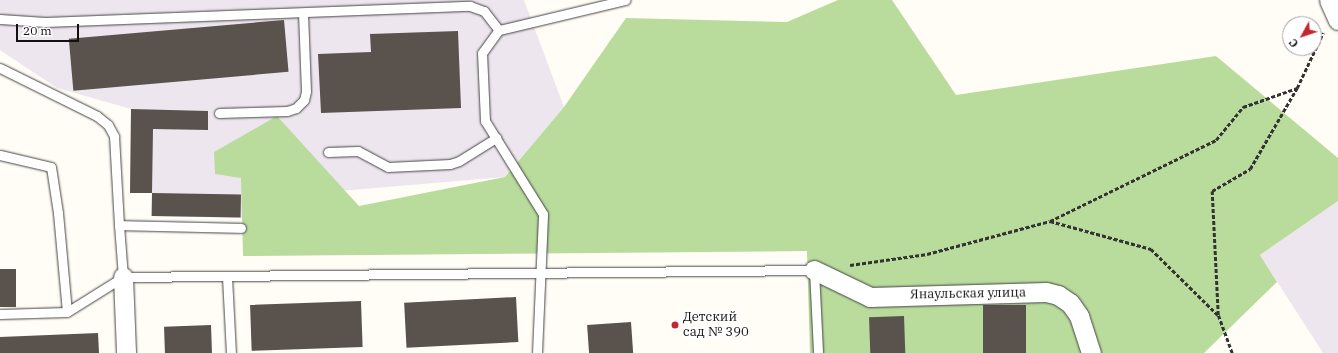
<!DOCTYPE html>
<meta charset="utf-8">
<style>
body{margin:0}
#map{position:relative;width:1338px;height:353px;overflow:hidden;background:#fffdf5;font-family:"IBM Plex Serif",serif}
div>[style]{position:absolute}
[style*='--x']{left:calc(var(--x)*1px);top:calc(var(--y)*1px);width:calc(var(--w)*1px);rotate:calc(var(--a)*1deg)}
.industrial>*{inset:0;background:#eee6ef}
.forest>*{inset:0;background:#b9dc9c}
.building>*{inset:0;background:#5a524d;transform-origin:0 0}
.path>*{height:2.5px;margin-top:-1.25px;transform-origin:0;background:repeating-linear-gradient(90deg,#333 0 4px,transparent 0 6px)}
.roads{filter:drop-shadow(0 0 1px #444) drop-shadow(0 0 1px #444)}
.lane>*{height:9px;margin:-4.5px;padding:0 4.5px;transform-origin:4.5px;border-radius:4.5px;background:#fff}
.street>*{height:19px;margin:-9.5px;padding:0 9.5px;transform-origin:9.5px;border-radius:9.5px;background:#fff}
.dots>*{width:11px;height:11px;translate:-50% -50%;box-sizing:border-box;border:2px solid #fff;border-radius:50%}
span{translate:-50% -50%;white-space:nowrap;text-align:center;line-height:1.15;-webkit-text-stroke:4px #fff;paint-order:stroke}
.street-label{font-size:13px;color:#111}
.poi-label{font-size:13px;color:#111}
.left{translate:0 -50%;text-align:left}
.north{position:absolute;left:1282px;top:16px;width:40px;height:40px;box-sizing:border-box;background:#fff;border:1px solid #a0a0a0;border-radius:50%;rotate:230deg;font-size:11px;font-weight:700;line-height:16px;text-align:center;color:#111}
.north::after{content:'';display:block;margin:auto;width:14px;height:18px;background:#c4262e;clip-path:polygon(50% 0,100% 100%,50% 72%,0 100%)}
.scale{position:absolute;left:16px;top:24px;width:63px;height:18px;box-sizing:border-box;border:2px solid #111;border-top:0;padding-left:5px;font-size:12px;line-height:14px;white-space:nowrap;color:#111;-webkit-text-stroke:3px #fff;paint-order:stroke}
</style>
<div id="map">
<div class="industrial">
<div style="clip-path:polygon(0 0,524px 0,564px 107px,505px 177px,328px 192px,240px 218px,152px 216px,152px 193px,130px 193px,131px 109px,57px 88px,0 50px)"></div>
<div style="clip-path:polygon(1338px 201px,1338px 353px,1323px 353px,1260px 255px)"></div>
</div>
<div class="forest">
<div style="clip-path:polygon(838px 0,892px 0,956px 95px,1216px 56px,1338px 158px,1338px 201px,1260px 255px,1277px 282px,1204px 353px,810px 353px,807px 251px,243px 256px,241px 178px,215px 174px,214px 152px,277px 116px,359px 206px,505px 177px,564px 107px,626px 18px,787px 22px)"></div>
</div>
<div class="building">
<div style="left:284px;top:20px;width:52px;height:216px;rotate:85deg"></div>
<div style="clip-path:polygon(458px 31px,461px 108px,321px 113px,318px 54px,371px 52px,370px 34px)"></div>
<div style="clip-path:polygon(131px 109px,208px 111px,208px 130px,153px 129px,152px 193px,130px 193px)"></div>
<div style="left:152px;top:193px;width:89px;height:23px;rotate:1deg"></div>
<div style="left:0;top:269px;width:16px;height:38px"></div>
<div style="left:516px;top:297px;width:45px;height:112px;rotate:87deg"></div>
<div style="left:361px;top:301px;width:46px;height:111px;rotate:88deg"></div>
<div style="left:983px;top:305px;width:43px;height:48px"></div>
<div style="left:904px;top:316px;width:37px;height:35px;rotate:88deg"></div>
<div style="left:631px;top:322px;width:31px;height:44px;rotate:86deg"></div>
<div style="left:211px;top:325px;width:28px;height:47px;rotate:88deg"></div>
<div style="clip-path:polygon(98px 333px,99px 353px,0 353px,0 337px)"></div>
</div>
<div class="path">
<div style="--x:1050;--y:221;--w:105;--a:15.5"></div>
<div style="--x:1151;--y:249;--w:94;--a:44.6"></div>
<div style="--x:850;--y:265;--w:78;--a:-8.1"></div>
<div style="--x:927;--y:254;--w:127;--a:-15"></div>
<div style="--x:1050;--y:221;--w:185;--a:-26"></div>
<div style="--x:1216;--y:140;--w:43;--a:-50.7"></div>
<div style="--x:1243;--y:107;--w:57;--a:-19.4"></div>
<div style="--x:1232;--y:353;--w:40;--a:-110.2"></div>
<div style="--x:1218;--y:315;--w:124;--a:-92.8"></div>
<div style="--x:1212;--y:191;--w:44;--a:-30.1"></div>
<div style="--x:1250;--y:169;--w:94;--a:-59.9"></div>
<div style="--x:1297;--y:88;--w:61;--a:-64.7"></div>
</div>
<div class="roads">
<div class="lane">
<div style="--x:0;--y:19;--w:45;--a:3.8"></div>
<div style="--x:45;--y:22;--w:425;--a:-2.2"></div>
<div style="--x:470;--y:6;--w:15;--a:20"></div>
<div style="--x:484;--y:11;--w:24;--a:52"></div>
<div style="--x:0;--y:68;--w:108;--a:26.3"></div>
<div style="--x:97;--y:116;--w:14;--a:39"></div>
<div style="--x:108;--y:125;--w:13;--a:61"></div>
<div style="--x:114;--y:136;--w:89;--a:86.8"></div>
<div style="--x:219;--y:113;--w:68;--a:-1.7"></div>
<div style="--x:287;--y:111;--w:9;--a:-18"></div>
<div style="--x:296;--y:108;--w:11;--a:-45"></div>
<div style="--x:304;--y:100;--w:9;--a:-77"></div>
<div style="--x:306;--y:91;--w:78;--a:-92.2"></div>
<div style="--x:328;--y:152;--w:30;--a:-2"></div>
<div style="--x:358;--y:151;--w:34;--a:28"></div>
<div style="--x:388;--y:167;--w:62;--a:-2.8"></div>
<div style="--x:450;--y:164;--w:9;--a:-18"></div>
<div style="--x:459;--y:161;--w:44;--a:-31.9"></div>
<div style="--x:0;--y:155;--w:52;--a:13.2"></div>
<div style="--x:51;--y:167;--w:47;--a:81.3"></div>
<div style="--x:58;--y:213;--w:99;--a:84.8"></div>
<div style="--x:123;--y:277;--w:52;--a:-94.4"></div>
<div style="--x:119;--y:225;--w:122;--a:1.4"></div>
<div style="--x:227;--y:277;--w:76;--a:87"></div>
<div style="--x:0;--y:314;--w:67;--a:-1.7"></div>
<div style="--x:67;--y:312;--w:66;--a:-32"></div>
<div style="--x:123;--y:277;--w:691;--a:-0.58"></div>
<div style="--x:814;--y:270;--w:83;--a:87.2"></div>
<div style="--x:537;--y:353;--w:139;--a:-87.5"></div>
<div style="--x:543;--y:214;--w:110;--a:-121.9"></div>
<div style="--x:485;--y:121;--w:68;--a:-92.5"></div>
<div style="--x:482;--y:53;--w:29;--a:-54"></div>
<div style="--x:499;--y:30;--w:130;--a:-13.4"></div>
</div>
<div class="street">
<div style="--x:1329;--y:0;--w:22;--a:66"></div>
<div style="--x:814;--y:270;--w:62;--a:25.7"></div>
<div style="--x:870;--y:297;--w:176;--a:-1.6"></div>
<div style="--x:1046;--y:292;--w:12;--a:14"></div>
<div style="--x:1058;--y:295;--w:14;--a:34"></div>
<div style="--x:1070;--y:303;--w:16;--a:55"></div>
<div style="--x:1079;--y:316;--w:39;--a:72"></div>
<div style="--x:123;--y:277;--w:76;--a:87.7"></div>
</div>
</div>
<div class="dots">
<div style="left:675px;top:325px;background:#c4262e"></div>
</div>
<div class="street-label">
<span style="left:968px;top:294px;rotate:-1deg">Янаульская улица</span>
</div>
<div class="poi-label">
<span class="left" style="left:683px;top:325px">Детский<br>сад № 390</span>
</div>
<div class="north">С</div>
<div class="scale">20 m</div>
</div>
